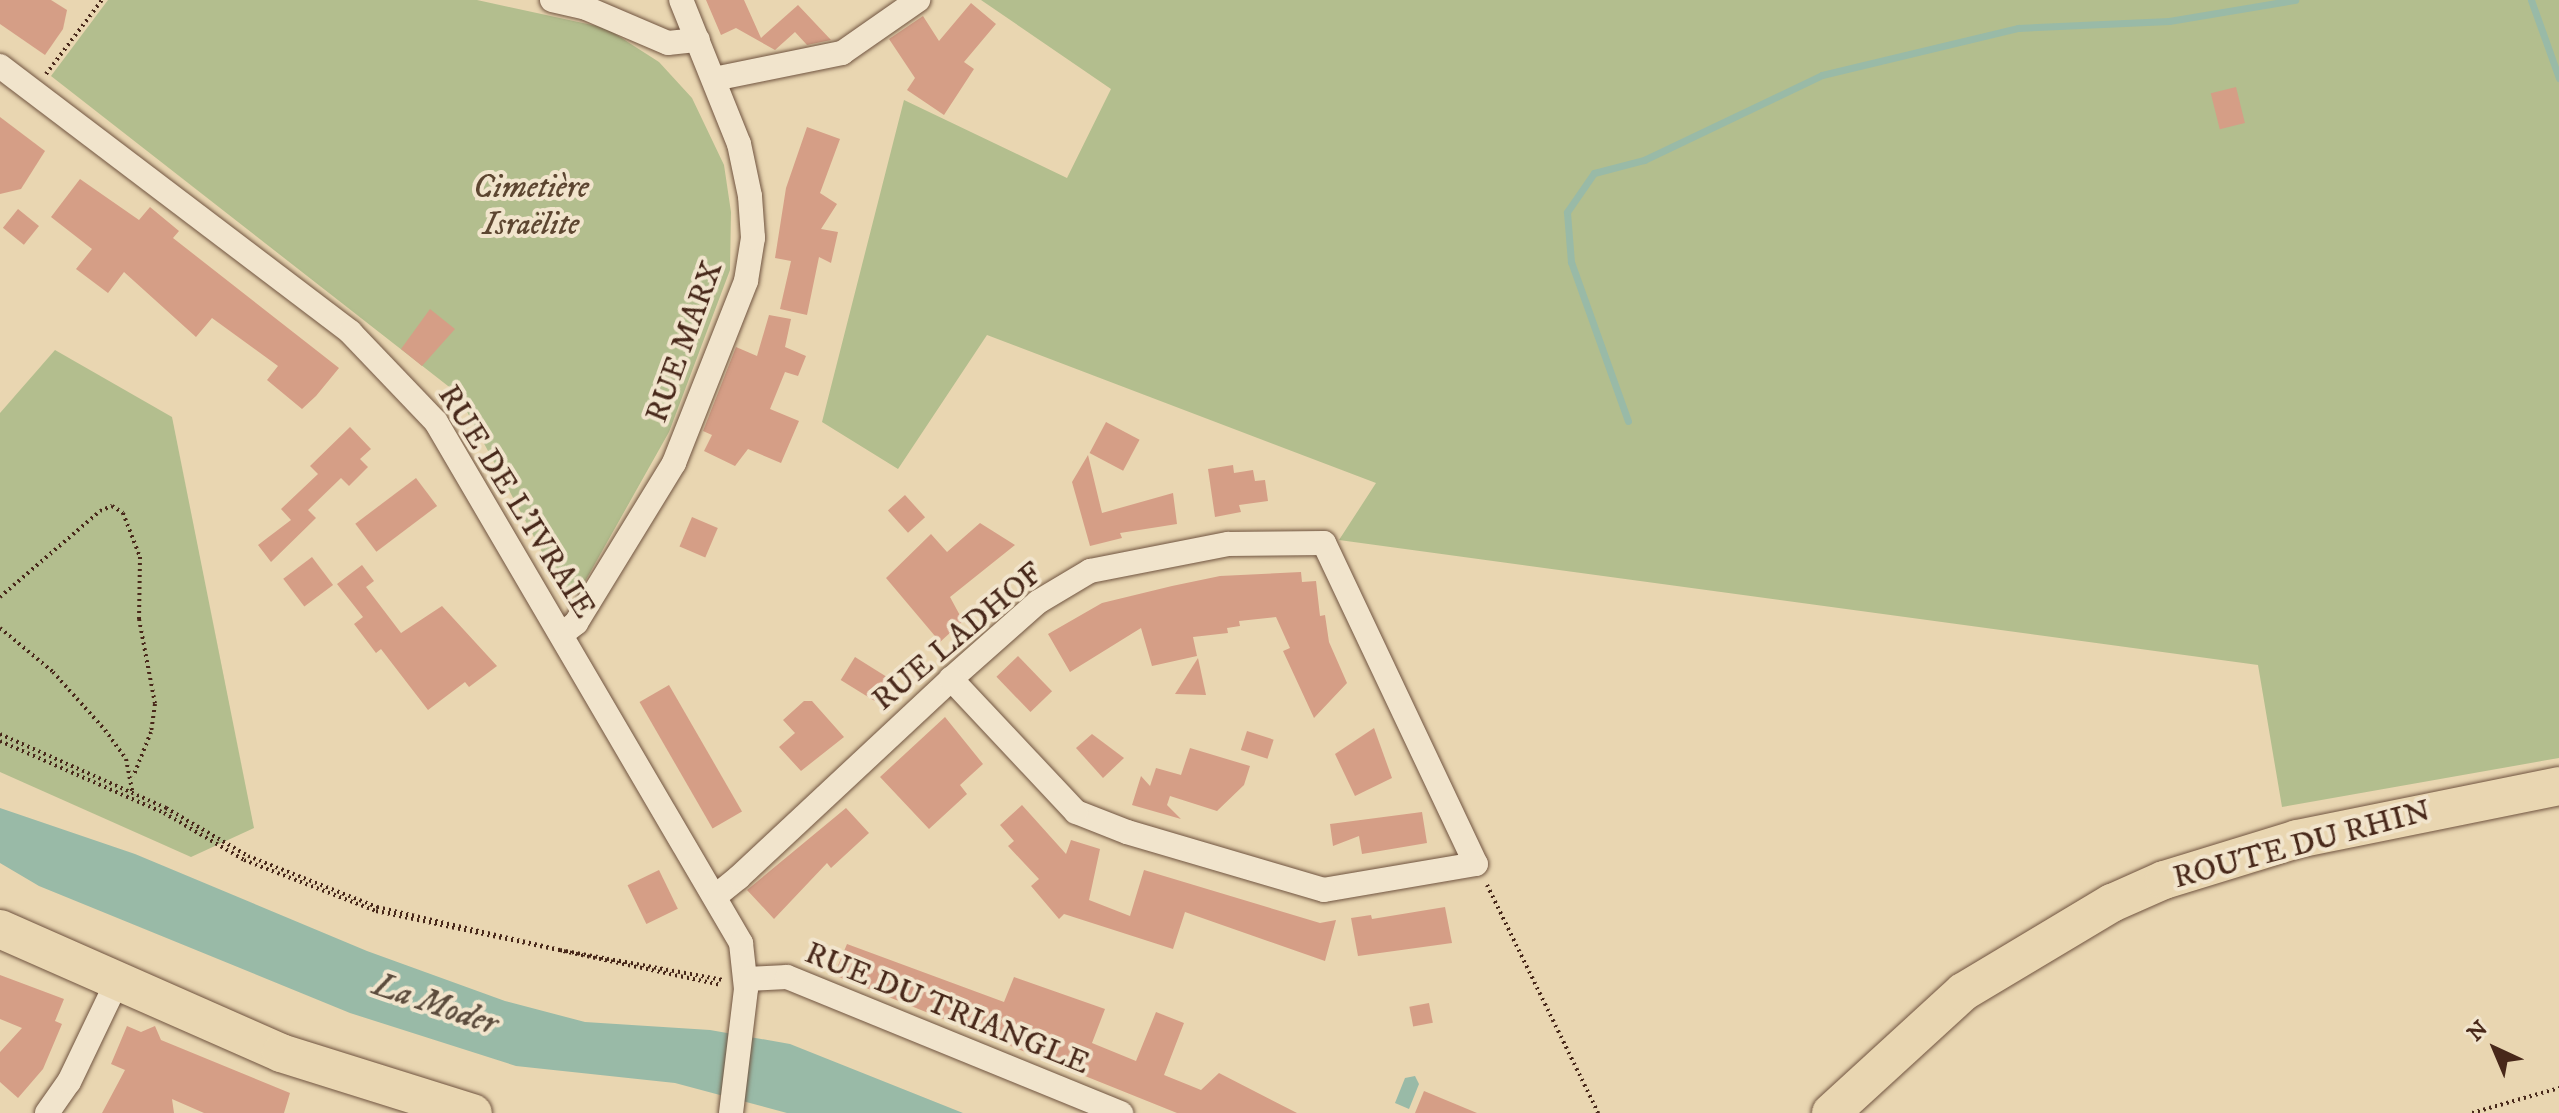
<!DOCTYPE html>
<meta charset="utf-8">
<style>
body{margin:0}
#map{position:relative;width:2559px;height:1113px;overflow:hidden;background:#e9d6b1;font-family:"IM FELL DW Pica",serif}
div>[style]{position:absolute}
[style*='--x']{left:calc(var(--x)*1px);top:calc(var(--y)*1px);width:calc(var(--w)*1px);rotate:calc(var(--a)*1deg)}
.green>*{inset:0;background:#b3be8e}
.water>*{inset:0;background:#99baa7}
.stream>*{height:7px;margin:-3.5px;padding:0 3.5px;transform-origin:3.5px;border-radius:3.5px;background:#99baa7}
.building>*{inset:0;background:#d59e86;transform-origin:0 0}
.path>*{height:4px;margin-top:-2px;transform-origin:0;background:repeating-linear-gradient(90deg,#48281a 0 2px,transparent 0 6px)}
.roads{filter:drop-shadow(0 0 2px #705440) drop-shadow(0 0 2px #705440)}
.minor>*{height:24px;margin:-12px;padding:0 12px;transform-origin:12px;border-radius:12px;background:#f1e4cc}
.primary>*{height:38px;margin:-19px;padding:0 19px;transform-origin:19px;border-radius:19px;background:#e9d6b1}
span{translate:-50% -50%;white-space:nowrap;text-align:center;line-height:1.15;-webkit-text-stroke:8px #f1e4cc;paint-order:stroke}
.park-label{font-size:32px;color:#5d4631;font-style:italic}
.street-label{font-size:32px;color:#48281a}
.water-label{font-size:34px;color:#5c4c3d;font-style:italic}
.north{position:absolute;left:2455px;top:1009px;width:80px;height:80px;-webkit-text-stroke:6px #f1e4cc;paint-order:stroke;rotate:316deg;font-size:22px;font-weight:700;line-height:32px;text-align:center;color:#48281a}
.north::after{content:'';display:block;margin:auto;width:28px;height:36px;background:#48281a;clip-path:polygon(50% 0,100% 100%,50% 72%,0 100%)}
</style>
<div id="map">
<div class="green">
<div style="clip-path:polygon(108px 0,477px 0,606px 28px,659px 62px,692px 98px,724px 165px,731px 212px,730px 270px,669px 432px,578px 594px,564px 593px,457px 393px,51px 76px)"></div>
<div style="clip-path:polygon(981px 0,2559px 0,2559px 758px,2282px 807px,2258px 665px,1339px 540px,1376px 483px,987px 335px,898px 469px,822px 422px,904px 100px,1067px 178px,1111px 89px)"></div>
<div style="clip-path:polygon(55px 350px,172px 417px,254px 828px,191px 857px,0 772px,0 413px)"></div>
</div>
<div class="water">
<div style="clip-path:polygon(0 808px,135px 854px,367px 951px,505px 1001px,585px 1022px,710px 1030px,790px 1044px,963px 1113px,787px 1113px,675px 1083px,516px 1066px,350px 1013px,39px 886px,0 863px)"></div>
<div style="clip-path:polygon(1415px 1076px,1419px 1084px,1409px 1109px,1395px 1103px,1405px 1078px)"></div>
</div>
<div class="stream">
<div style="--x:2531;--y:0;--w:83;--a:70.3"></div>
<div style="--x:1628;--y:421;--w:169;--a:-109.7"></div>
<div style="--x:1571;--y:262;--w:50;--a:-94.6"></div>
<div style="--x:1567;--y:212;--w:47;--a:-55.3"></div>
<div style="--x:1594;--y:173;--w:52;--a:-14.6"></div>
<div style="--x:1644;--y:160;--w:197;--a:-25.5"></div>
<div style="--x:1822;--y:75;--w:202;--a:-13.5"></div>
<div style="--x:2018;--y:28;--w:151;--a:-2.7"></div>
<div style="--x:2169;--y:21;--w:128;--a:-9.5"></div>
</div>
<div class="building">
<div style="clip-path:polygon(0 0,51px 0,67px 10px,63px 29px,45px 55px,0 24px)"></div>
<div style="clip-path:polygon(706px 0,744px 0,761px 38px,798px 5px,831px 40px,807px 45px,795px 32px,775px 50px,736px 28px,721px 35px)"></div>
<div style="clip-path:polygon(971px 3px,996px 24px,964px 62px,974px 69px,944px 115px,907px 90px,915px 78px,889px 39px,923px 16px,939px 41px)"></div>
<div style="left:2236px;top:87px;width:37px;height:26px;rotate:76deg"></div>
<div style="clip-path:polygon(0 117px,45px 151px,21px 189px,0 194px)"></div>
<div style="clip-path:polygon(807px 127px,840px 139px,820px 193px,837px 204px,821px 229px,838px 232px,831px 263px,819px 257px,807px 315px,780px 309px,791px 261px,775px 258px,786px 188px)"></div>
<div style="clip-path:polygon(80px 179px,139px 220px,150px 207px,179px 231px,173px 238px,339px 368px,316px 396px,302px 409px,267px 380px,278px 366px,212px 318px,196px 337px,124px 272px,108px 293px,76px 269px,92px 249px,51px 217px)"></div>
<div style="left:18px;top:209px;width:27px;height:24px;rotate:39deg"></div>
<div style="clip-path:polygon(430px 309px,455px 329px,422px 366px,401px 349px)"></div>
<div style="clip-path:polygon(769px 315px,791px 319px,785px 347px,806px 356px,798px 376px,785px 372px,770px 409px,799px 421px,781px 463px,748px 449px,735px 466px,704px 451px,712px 435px,703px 431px,736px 347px,757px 356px)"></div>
<div style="left:1106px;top:422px;width:38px;height:35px;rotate:28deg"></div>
<div style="clip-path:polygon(350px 427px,371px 449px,360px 459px,368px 467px,349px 486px,341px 478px,308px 510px,316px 518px,271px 562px,258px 545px,291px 520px,281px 509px,318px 474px,310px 466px)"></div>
<div style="clip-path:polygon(1088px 455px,1102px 513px,1173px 493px,1177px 524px,1120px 533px,1122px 538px,1090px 546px,1072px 482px)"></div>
<div style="clip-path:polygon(1233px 465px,1234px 473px,1253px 470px,1255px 481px,1265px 480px,1268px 501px,1239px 505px,1241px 512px,1215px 517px,1208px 469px)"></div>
<div style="left:416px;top:478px;width:35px;height:76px;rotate:53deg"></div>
<div style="left:905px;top:495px;width:30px;height:23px;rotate:48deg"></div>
<div style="left:692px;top:517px;width:28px;height:32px;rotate:23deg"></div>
<div style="clip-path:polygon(980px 523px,1015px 545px,950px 597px,963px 621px,940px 642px,886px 578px,931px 534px,947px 552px)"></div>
<div style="left:312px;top:557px;width:35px;height:36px;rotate:53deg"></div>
<div style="clip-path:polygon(362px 565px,374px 581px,366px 587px,401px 633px,442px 606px,497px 666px,469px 687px,465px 682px,428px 710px,381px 649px,376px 653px,354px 624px,363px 617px,337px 584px)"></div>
<div style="clip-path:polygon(1301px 572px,1302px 582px,1316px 581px,1320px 616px,1325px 615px,1329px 642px,1347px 683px,1314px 718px,1283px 651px,1290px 648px,1276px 617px,1239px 621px,1240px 626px,1227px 628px,1228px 633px,1193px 637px,1197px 656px,1152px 666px,1141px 628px,1070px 672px,1048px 634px,1102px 603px,1172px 586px,1220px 576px)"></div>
<div style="left:1018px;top:656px;width:49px;height:30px;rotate:46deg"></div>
<div style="left:855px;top:657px;width:40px;height:27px;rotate:32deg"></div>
<div style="clip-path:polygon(1198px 658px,1206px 695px,1175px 694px)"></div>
<div style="left:669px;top:685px;width:146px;height:34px;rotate:60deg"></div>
<div style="clip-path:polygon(804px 701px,812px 701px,844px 737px,801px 771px,779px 747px,795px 733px,783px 720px)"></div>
<div style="clip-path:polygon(945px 717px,983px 764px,960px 785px,967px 794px,929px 829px,880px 777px)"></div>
<div style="clip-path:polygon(1374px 728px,1392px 778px,1355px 796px,1335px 754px)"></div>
<div style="left:1247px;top:731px;width:28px;height:20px;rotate:18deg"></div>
<div style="clip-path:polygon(1092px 734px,1124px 758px,1103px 778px,1076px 748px)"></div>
<div style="clip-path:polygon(1190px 748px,1250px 766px,1244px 785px,1217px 811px,1170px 796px,1167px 805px,1181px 819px,1132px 805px,1141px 776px,1150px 786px,1156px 768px,1181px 775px)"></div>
<div style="clip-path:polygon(1022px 805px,1066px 854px,1071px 840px,1100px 849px,1089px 900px,1130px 916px,1144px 870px,1320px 923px,1336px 920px,1325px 961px,1185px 912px,1173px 949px,1064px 914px,1059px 919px,1031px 886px,1039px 879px,1008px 846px,1014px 841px,1000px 825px)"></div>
<div style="clip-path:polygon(846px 808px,869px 833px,831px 868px,827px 863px,774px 919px,747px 890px)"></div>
<div style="clip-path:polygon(1422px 812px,1427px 843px,1362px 854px,1359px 836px,1333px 846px,1330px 824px)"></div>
<div style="left:659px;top:870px;width:43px;height:35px;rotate:64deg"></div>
<div style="clip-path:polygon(1445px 907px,1452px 943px,1358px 956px,1351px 918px,1371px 915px,1372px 919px)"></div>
<div style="clip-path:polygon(847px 944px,1004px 1002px,1014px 977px,1105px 1009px,1092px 1043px,1136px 1061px,1156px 1012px,1184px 1023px,1164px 1075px,1201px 1090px,1219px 1073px,1297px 1113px,1177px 1113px,834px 975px)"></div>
<div style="clip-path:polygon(0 975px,64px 999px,55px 1021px,62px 1024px,43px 1069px,18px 1098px,0 1082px,0 1052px,22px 1028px,0 1019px)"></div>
<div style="left:1429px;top:1003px;width:20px;height:20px;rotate:79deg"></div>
<div style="clip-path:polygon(127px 1026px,141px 1032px,155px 1026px,161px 1040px,290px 1093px,284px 1113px,204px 1113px,172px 1099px,174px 1113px,102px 1113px,125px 1070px,111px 1064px)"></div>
<div style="clip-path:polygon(1424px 1091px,1477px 1113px,1415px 1113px)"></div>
</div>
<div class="path">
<div style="--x:46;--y:74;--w:93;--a:-52.9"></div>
<div style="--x:0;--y:597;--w:132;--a:-40.7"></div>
<div style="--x:100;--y:511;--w:13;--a:-23"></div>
<div style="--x:112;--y:506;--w:13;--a:32"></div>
<div style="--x:123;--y:513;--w:47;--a:68.9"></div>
<div style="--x:140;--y:557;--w:62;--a:90.9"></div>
<div style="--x:139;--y:619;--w:86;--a:79.3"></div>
<div style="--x:155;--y:704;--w:28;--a:98"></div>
<div style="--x:151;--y:732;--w:48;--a:111.8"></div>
<div style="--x:0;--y:628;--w:69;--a:39.7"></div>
<div style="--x:53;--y:672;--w:78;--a:48.1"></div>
<div style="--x:105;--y:730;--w:36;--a:54"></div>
<div style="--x:126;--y:759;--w:36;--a:79"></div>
<div style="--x:0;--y:734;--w:182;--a:24"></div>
<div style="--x:166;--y:808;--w:95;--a:30.3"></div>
<div style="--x:248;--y:856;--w:139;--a:21.6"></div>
<div style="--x:377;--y:907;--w:188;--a:13.2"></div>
<div style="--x:560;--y:950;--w:166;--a:10.4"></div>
<div style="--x:0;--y:741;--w:179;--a:23.7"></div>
<div style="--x:164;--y:813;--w:93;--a:30.4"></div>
<div style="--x:244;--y:860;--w:142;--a:21.1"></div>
<div style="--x:376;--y:911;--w:352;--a:12.1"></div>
<div style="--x:1487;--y:885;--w:254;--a:64"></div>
<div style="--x:2472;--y:1113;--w:91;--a:-16"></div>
</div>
<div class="roads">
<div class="minor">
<div style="--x:552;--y:0;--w:35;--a:13"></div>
<div style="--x:586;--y:8;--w:89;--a:23.1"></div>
<div style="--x:668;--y:43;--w:30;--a:-6"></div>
<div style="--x:0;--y:66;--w:440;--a:37.2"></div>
<div style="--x:350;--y:332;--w:124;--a:46.3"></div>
<div style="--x:436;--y:422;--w:604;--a:59.65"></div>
<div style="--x:741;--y:943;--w:46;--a:83.8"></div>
<div style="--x:746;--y:989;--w:125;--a:96.9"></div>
<div style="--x:714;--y:79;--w:131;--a:-11.5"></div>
<div style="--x:842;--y:53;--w:93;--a:-34.9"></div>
<div style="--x:562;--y:634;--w:18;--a:-38"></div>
<div style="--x:576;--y:623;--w:188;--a:-58.5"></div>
<div style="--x:674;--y:463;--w:196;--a:-68.4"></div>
<div style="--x:746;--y:281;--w:44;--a:-80.8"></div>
<div style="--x:753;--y:238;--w:42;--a:-94.1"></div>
<div style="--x:750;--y:196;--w:53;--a:-101.9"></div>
<div style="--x:739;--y:144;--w:155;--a:-111.9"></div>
<div style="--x:717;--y:895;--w:28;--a:-39"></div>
<div style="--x:739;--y:877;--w:290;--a:-43"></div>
<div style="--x:951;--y:679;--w:116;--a:-41.5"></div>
<div style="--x:1038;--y:602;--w:61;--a:-30.8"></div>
<div style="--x:1090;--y:571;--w:141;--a:-11.1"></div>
<div style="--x:1228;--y:544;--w:96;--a:-0.6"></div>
<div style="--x:1324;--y:543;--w:355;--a:64.7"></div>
<div style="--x:1476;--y:864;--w:154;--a:170.3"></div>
<div style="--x:1324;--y:890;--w:205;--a:-163.6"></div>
<div style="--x:1127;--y:832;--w:55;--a:-158.6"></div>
<div style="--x:1076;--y:812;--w:183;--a:-133.2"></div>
<div style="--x:747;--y:979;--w:40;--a:-2.9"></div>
<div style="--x:787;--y:977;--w:361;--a:22.2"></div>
<div style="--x:47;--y:1113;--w:38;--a:-55"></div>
<div style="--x:69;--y:1082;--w:111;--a:-64.4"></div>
</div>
<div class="primary">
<div style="--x:0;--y:929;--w:307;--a:23.8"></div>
<div style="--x:281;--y:1053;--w:201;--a:17.4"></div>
<div style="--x:1831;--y:1113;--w:179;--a:-42.5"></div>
<div style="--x:1963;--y:992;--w:174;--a:-30.9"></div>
<div style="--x:2112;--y:903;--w:57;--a:-23.9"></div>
<div style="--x:2164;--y:880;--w:139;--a:-17.1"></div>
<div style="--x:2297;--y:839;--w:267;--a:-11.4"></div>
</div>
</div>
<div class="park-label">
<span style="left:531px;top:207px">Cimetière<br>Israëlite</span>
</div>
<div class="street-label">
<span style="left:685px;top:342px;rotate:-70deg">RUE MARX</span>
<span style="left:516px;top:502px;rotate:58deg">RUE DE L'IVRAIE</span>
<span style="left:958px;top:637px;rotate:-40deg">RUE LADHOF</span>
<span style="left:2302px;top:845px;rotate:-15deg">ROUTE DU RHIN</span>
<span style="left:947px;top:1009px;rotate:22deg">RUE DU TRIANGLE</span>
</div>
<div class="water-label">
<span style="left:435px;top:1005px;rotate:19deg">La Moder</span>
</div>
<div class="north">N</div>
</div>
